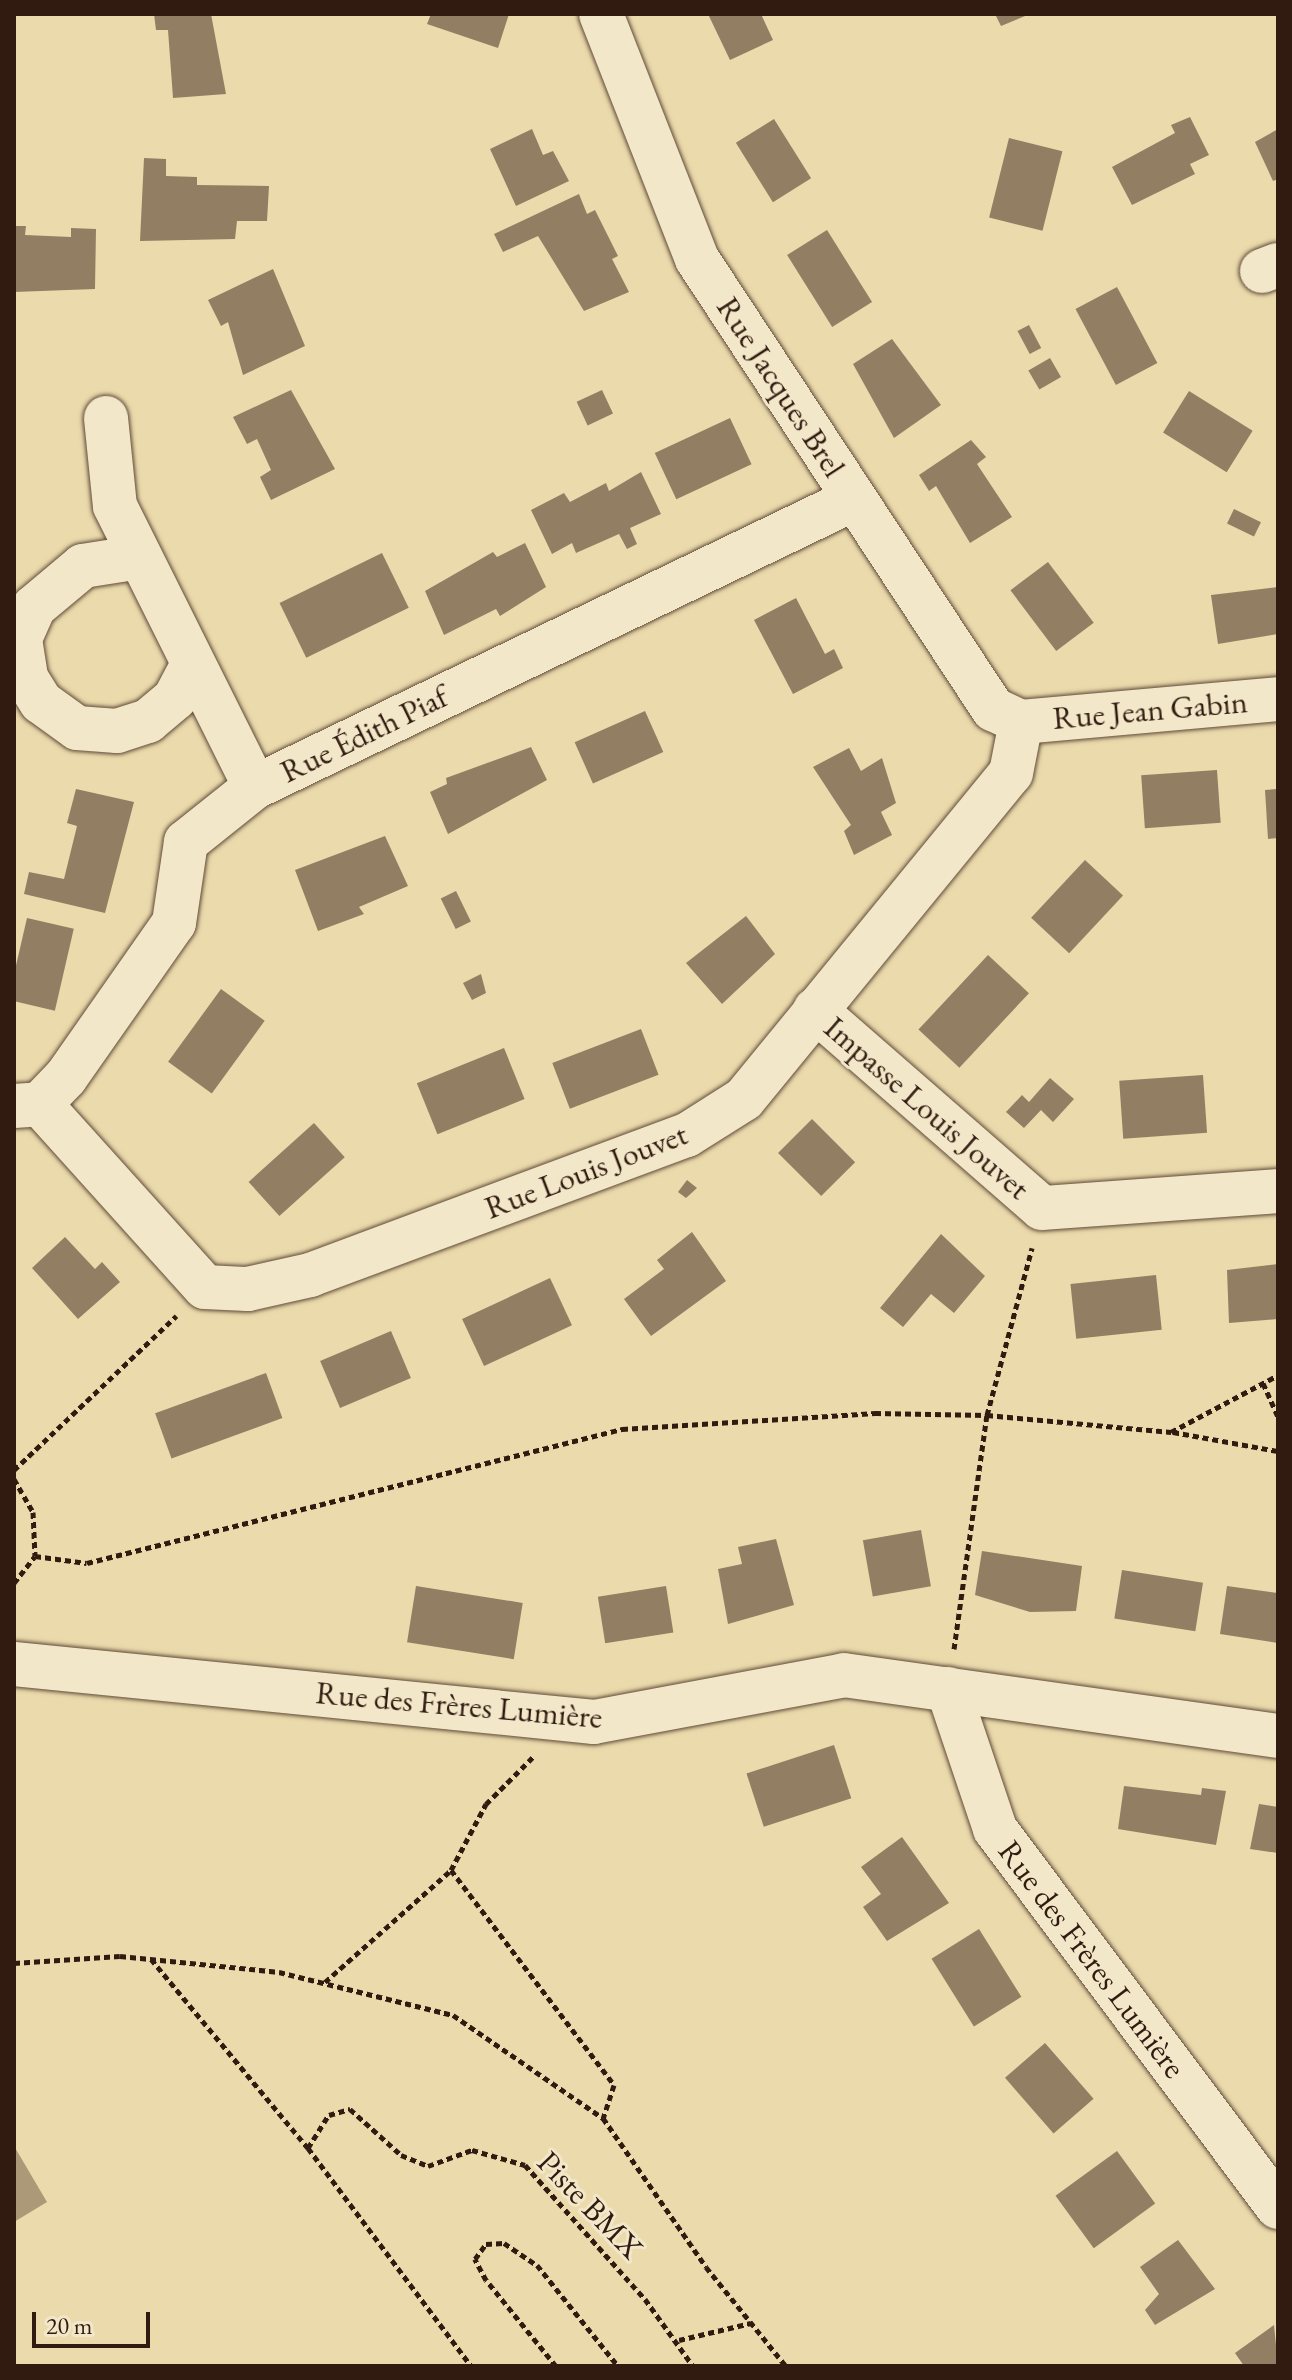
<!DOCTYPE html>
<meta charset="utf-8">
<style>
body{margin:0}
#map{position:relative;width:1292px;height:2380px;overflow:hidden;background:#ebdaac;font-family:"EB Garamond",serif}
div>[style]{position:absolute}
[style*='--x']{left:calc(var(--x)*1px);top:calc(var(--y)*1px);width:calc(var(--w)*1px);rotate:calc(var(--a)*1deg)}
.water>*{inset:0;background:#ac9977}
.building>*{inset:0;background:#927e62;transform-origin:0 0}
.path>*{height:5px;margin-top:-2.5px;transform-origin:0;background:repeating-linear-gradient(90deg,#311b11 0 6px,transparent 0 10px)}
.roads{filter:drop-shadow(0 0 2px #604b38) drop-shadow(0 0 2px #604b38)}
.street>*{height:44px;margin:-22px;padding:0 22px;transform-origin:22px;border-radius:22px;background:#f2e7c9}
span{translate:-50% -50%;white-space:nowrap;text-align:center;line-height:1.15;-webkit-text-stroke:6px #f2e7c9;paint-order:stroke}
.street-label{font-size:32px;color:#311b11}
.frame{position:absolute;inset:0;border:16px solid #311b11;pointer-events:none}
.scale{position:absolute;left:32px;top:2312px;width:118px;height:36px;box-sizing:border-box;border:4px solid #311b11;border-top:0;padding-left:10px;font-size:24px;line-height:28px;white-space:nowrap;color:#311b11;-webkit-text-stroke:6px #f2e7c9;paint-order:stroke}
</style>
<div id="map">
<div class="water">
<div style="clip-path:polygon(14px 2146px,47px 2202px,14px 2222px)"></div>
</div>
<div class="building">
<div style="clip-path:polygon(154px 14px,211px 14px,226px 94px,173px 98px,168px 30px,156px 30px)"></div>
<div style="clip-path:polygon(431px 14px,509px 14px,498px 48px,427px 24px)"></div>
<div style="clip-path:polygon(708px 14px,761px 14px,773px 40px,730px 60px)"></div>
<div style="clip-path:polygon(995px 14px,1030px 14px,1001px 26px)"></div>
<div style="clip-path:polygon(1190px 117px,1209px 155px,1190px 164px,1195px 174px,1132px 205px,1112px 167px,1175px 133px,1171px 125px)"></div>
<div style="left:774px;top:119px;width:70px;height:45px;rotate:58deg"></div>
<div style="clip-path:polygon(532px 129px,543px 155px,553px 151px,569px 181px,516px 206px,490px 149px)"></div>
<div style="clip-path:polygon(1278px 129px,1278px 179px,1273px 181px,1255px 142px)"></div>
<div style="left:1009px;top:138px;width:55px;height:82px;rotate:14deg"></div>
<div style="clip-path:polygon(144px 158px,166px 159px,166px 176px,197px 177px,197px 185px,269px 186px,267px 221px,237px 221px,235px 239px,140px 241px)"></div>
<div style="clip-path:polygon(579px 194px,587px 214px,595px 210px,618px 256px,612px 259px,629px 292px,584px 311px,538px 236px,503px 252px,494px 234px)"></div>
<div style="clip-path:polygon(14px 226px,26px 226px,25px 235px,71px 237px,71px 228px,96px 229px,95px 289px,14px 292px)"></div>
<div style="left:827px;top:230px;width:85px;height:47px;rotate:58deg"></div>
<div style="clip-path:polygon(273px 269px,305px 346px,243px 375px,228px 322px,221px 326px,208px 300px)"></div>
<div style="left:1117px;top:287px;width:86px;height:47px;rotate:62deg"></div>
<div style="left:1029px;top:325px;width:26px;height:13px;rotate:62deg"></div>
<div style="clip-path:polygon(892px 339px,941px 405px,894px 438px,853px 364px)"></div>
<div style="left:1050px;top:358px;width:22px;height:25px;rotate:60deg"></div>
<div style="clip-path:polygon(291px 390px,335px 469px,271px 500px,260px 477px,271px 470px,257px 439px,247px 444px,233px 417px)"></div>
<div style="left:602px;top:390px;width:26px;height:28px;rotate:65deg"></div>
<div style="left:1189px;top:391px;width:75px;height:49px;rotate:32deg"></div>
<div style="left:730px;top:418px;width:51px;height:83px;rotate:65deg"></div>
<div style="clip-path:polygon(971px 440px,986px 457px,977px 464px,1012px 517px,970px 543px,936px 486px,929px 491px,919px 475px)"></div>
<div style="clip-path:polygon(641px 472px,661px 514px,630px 528px,637px 544px,627px 549px,619px 534px,576px 553px,572px 543px,552px 554px,531px 510px,564px 493px,570px 502px,606px 483px,609px 491px)"></div>
<div style="left:1234px;top:509px;width:30px;height:16px;rotate:26deg"></div>
<div style="clip-path:polygon(525px 543px,546px 587px,500px 616px,496px 609px,444px 635px,425px 591px,493px 552px,497px 557px)"></div>
<div style="left:382px;top:553px;width:61px;height:114px;rotate:64deg"></div>
<div style="left:1048px;top:562px;width:76px;height:47px;rotate:53deg"></div>
<div style="clip-path:polygon(1278px 587px,1278px 634px,1218px 644px,1211px 595px)"></div>
<div style="clip-path:polygon(796px 598px,825px 654px,834px 649px,843px 668px,793px 694px,754px 620px)"></div>
<div style="left:645px;top:711px;width:45px;height:77px;rotate:66deg"></div>
<div style="clip-path:polygon(531px 747px,547px 780px,448px 834px,430px 792px,447px 784px,446px 778px)"></div>
<div style="clip-path:polygon(849px 748px,861px 771px,882px 758px,896px 803px,881px 812px,892px 835px,854px 855px,844px 831px,851px 825px,813px 767px)"></div>
<div style="left:1217px;top:770px;width:53px;height:76px;rotate:86deg"></div>
<div style="clip-path:polygon(76px 789px,134px 802px,105px 913px,24px 894px,29px 872px,64px 879px,77px 826px,67px 823px)"></div>
<div style="clip-path:polygon(1278px 789px,1278px 838px,1268px 839px,1265px 790px)"></div>
<div style="clip-path:polygon(385px 836px,408px 886px,359px 907px,364px 914px,318px 931px,295px 870px)"></div>
<div style="left:1085px;top:860px;width:52px;height:79px;rotate:43deg"></div>
<div style="left:456px;top:891px;width:34px;height:17px;rotate:64deg"></div>
<div style="clip-path:polygon(746px 916px,775px 954px,722px 1004px,686px 963px)"></div>
<div style="left:27px;top:918px;width:48px;height:84px;rotate:13deg"></div>
<div style="left:988px;top:955px;width:56px;height:102px;rotate:43deg"></div>
<div style="clip-path:polygon(481px 974px,486px 993px,472px 1000px,463px 983px)"></div>
<div style="left:221px;top:989px;width:54px;height:90px;rotate:36deg"></div>
<div style="left:641px;top:1029px;width:49px;height:95px;rotate:69deg"></div>
<div style="left:504px;top:1048px;width:55px;height:94px;rotate:68deg"></div>
<div style="left:1203px;top:1075px;width:58px;height:84px;rotate:86deg"></div>
<div style="clip-path:polygon(1050px 1078px,1074px 1099px,1053px 1122px,1041px 1110px,1024px 1128px,1006px 1112px,1022px 1095px,1029px 1102px)"></div>
<div style="left:812px;top:1119px;width:61px;height:48px;rotate:45deg"></div>
<div style="left:314px;top:1123px;width:46px;height:88px;rotate:48deg"></div>
<div style="clip-path:polygon(687px 1180px,697px 1188px,686px 1198px,678px 1192px)"></div>
<div style="clip-path:polygon(692px 1232px,726px 1281px,651px 1336px,624px 1299px,664px 1269px,657px 1260px)"></div>
<div style="clip-path:polygon(941px 1234px,985px 1276px,954px 1313px,931px 1294px,903px 1327px,880px 1308px)"></div>
<div style="clip-path:polygon(65px 1237px,95px 1269px,102px 1262px,120px 1282px,78px 1319px,32px 1268px)"></div>
<div style="clip-path:polygon(1278px 1264px,1278px 1319px,1229px 1323px,1227px 1270px)"></div>
<div style="left:1156px;top:1275px;width:55px;height:86px;rotate:84deg"></div>
<div style="left:550px;top:1278px;width:52px;height:97px;rotate:65deg"></div>
<div style="left:391px;top:1331px;width:51px;height:77px;rotate:67deg"></div>
<div style="left:266px;top:1373px;width:48px;height:118px;rotate:70deg"></div>
<div style="left:921px;top:1530px;width:57px;height:59px;rotate:80deg"></div>
<div style="clip-path:polygon(776px 1539px,794px 1605px,728px 1624px,718px 1569px,742px 1564px,738px 1547px)"></div>
<div style="clip-path:polygon(982px 1551px,1082px 1566px,1076px 1611px,1030px 1612px,975px 1595px)"></div>
<div style="left:1122px;top:1570px;width:82px;height:49px;rotate:9deg"></div>
<div style="left:416px;top:1586px;width:108px;height:57px;rotate:9deg"></div>
<div style="left:666px;top:1586px;width:47px;height:69px;rotate:81deg"></div>
<div style="clip-path:polygon(1227px 1586px,1278px 1593px,1278px 1643px,1220px 1634px)"></div>
<div style="left:834px;top:1745px;width:56px;height:92px;rotate:72deg"></div>
<div style="clip-path:polygon(1124px 1786px,1201px 1795px,1202px 1788px,1226px 1791px,1216px 1845px,1118px 1829px)"></div>
<div style="clip-path:polygon(1259px 1804px,1278px 1807px,1278px 1853px,1250px 1849px)"></div>
<div style="clip-path:polygon(902px 1837px,949px 1903px,887px 1941px,863px 1907px,881px 1894px,861px 1867px)"></div>
<div style="left:979px;top:1929px;width:80px;height:56px;rotate:58deg"></div>
<div style="left:1045px;top:2043px;width:74px;height:53px;rotate:49deg"></div>
<div style="left:1117px;top:2151px;width:65px;height:76px;rotate:54deg"></div>
<div style="clip-path:polygon(1178px 2240px,1215px 2289px,1155px 2325px,1145px 2310px,1159px 2294px,1140px 2267px)"></div>
<div style="clip-path:polygon(1274px 2325px,1278px 2366px,1244px 2366px,1235px 2353px)"></div>
</div>
<div class="path">
<div style="--x:1263;--y:1383;--w:36;--a:66"></div>
<div style="--x:1173;--y:1432;--w:107;--a:10.3"></div>
<div style="--x:14;--y:1470;--w:224;--a:-43.5"></div>
<div style="--x:14;--y:1479;--w:38;--a:60"></div>
<div style="--x:33;--y:1512;--w:44;--a:87.4"></div>
<div style="--x:14;--y:1583;--w:34;--a:-52"></div>
<div style="--x:35;--y:1556;--w:52;--a:7.7"></div>
<div style="--x:87;--y:1563;--w:552;--a:-14.06"></div>
<div style="--x:622;--y:1429;--w:254;--a:-3.6"></div>
<div style="--x:875;--y:1413;--w:112;--a:1"></div>
<div style="--x:987;--y:1415;--w:185;--a:5.3"></div>
<div style="--x:1171;--y:1432;--w:121;--a:-28"></div>
<div style="--x:954;--y:1649;--w:236;--a:-82"></div>
<div style="--x:987;--y:1415;--w:173;--a:-74.9"></div>
<div style="--x:451;--y:1870;--w:270;--a:52.8"></div>
<div style="--x:614;--y:2085;--w:35;--a:108"></div>
<div style="--x:151;--y:1959;--w:246;--a:50.3"></div>
<div style="--x:308;--y:2148;--w:272;--a:53.2"></div>
<div style="--x:14;--y:1963;--w:106;--a:-3.8"></div>
<div style="--x:120;--y:1956;--w:160;--a:5.7"></div>
<div style="--x:279;--y:1972;--w:179;--a:13.9"></div>
<div style="--x:453;--y:2015;--w:182;--a:34.5"></div>
<div style="--x:603;--y:2118;--w:181;--a:55.3"></div>
<div style="--x:706;--y:2267;--w:127;--a:51.1"></div>
<div style="--x:325;--y:1982;--w:169;--a:-41.6"></div>
<div style="--x:451;--y:1870;--w:75;--a:-62.1"></div>
<div style="--x:486;--y:1804;--w:66;--a:-45"></div>
<div style="--x:308;--y:2148;--w:39;--a:-58"></div>
<div style="--x:329;--y:2115;--w:22;--a:-16"></div>
<div style="--x:350;--y:2109;--w:69;--a:42"></div>
<div style="--x:401;--y:2155;--w:29;--a:22"></div>
<div style="--x:428;--y:2166;--w:47;--a:-20"></div>
<div style="--x:472;--y:2150;--w:55;--a:15.8"></div>
<div style="--x:525;--y:2165;--w:180;--a:48.2"></div>
<div style="--x:645;--y:2299;--w:82;--a:54.4"></div>
<div style="--x:679;--y:2340;--w:74;--a:-13.3"></div>
<div style="--x:556;--y:2366;--w:111;--a:-129.1"></div>
<div style="--x:486;--y:2280;--w:24;--a:-118"></div>
<div style="--x:475;--y:2259;--w:19;--a:-54"></div>
<div style="--x:486;--y:2244;--w:18;--a:-3"></div>
<div style="--x:504;--y:2243;--w:40;--a:34"></div>
<div style="--x:537;--y:2265;--w:129;--a:51.3"></div>
</div>
<div class="roads">
<div class="street">
<div style="--x:601;--y:14;--w:263;--a:68.6"></div>
<div style="--x:697;--y:259;--w:539;--a:56.66"></div>
<div style="--x:993;--y:709;--w:31;--a:25"></div>
<div style="--x:1021;--y:722;--w:258;--a:-5.1"></div>
<div style="--x:1262;--y:271;--w:17;--a:-21"></div>
<div style="--x:106;--y:418;--w:88;--a:84.2"></div>
<div style="--x:115;--y:506;--w:314;--a:63.5"></div>
<div style="--x:140;--y:557;--w:58;--a:171"></div>
<div style="--x:83;--y:566;--w:64;--a:140.1"></div>
<div style="--x:34;--y:607;--w:35;--a:114"></div>
<div style="--x:20;--y:639;--w:39;--a:81"></div>
<div style="--x:26;--y:678;--w:28;--a:58"></div>
<div style="--x:41;--y:702;--w:44;--a:35.8"></div>
<div style="--x:77;--y:728;--w:40;--a:4.3"></div>
<div style="--x:117;--y:731;--w:33;--a:-18"></div>
<div style="--x:148;--y:721;--w:35;--a:-40"></div>
<div style="--x:175;--y:698;--w:38;--a:-62"></div>
<div style="--x:815;--y:1010;--w:301;--a:41.1"></div>
<div style="--x:1042;--y:1208;--w:237;--a:-4.1"></div>
<div style="--x:40;--y:1104;--w:246;--a:48"></div>
<div style="--x:205;--y:1287;--w:43;--a:2.7"></div>
<div style="--x:248;--y:1289;--w:64;--a:-12.7"></div>
<div style="--x:310;--y:1275;--w:402;--a:-20.4"></div>
<div style="--x:687;--y:1135;--w:67;--a:-32.3"></div>
<div style="--x:744;--y:1099;--w:421;--a:-50.7"></div>
<div style="--x:1011;--y:773;--w:52;--a:-78.9"></div>
<div style="--x:14;--y:1106;--w:26;--a:-4"></div>
<div style="--x:40;--y:1104;--w:37;--a:-46"></div>
<div style="--x:66;--y:1077;--w:188;--a:-55"></div>
<div style="--x:174;--y:923;--w:82;--a:-81.6"></div>
<div style="--x:186;--y:842;--w:88;--a:-38.6"></div>
<div style="--x:255;--y:787;--w:665;--a:-25.68"></div>
<div style="--x:14;--y:1664;--w:583;--a:5.71"></div>
<div style="--x:594;--y:1722;--w:254;--a:-10.6"></div>
<div style="--x:844;--y:1675;--w:438;--a:8"></div>
<div style="--x:948;--y:1689;--w:148;--a:71.4"></div>
<div style="--x:995;--y:1829;--w:472;--a:53.2"></div>
</div>
</div>
<div class="street-label">
<span style="left:781px;top:387px;rotate:57deg">Rue Jacques Brel</span>
<span style="left:1150px;top:710px;rotate:-5deg">Rue Jean Gabin</span>
<span style="left:364px;top:734px;rotate:-26deg">Rue Édith Piaf</span>
<span style="left:927px;top:1108px;rotate:41deg">Impasse Louis Jouvet</span>
<span style="left:586px;top:1171px;rotate:-21deg">Rue Louis Jouvet</span>
<span style="left:459px;top:1705px;rotate:5deg">Rue des Frères Lumière</span>
<span style="left:1092px;top:1959px;rotate:53deg">Rue des Frères Lumière</span>
<span style="left:590px;top:2205px;rotate:46deg">Piste BMX</span>
</div>
<div class="frame"></div>
<div class="scale">20 m</div>
</div>
